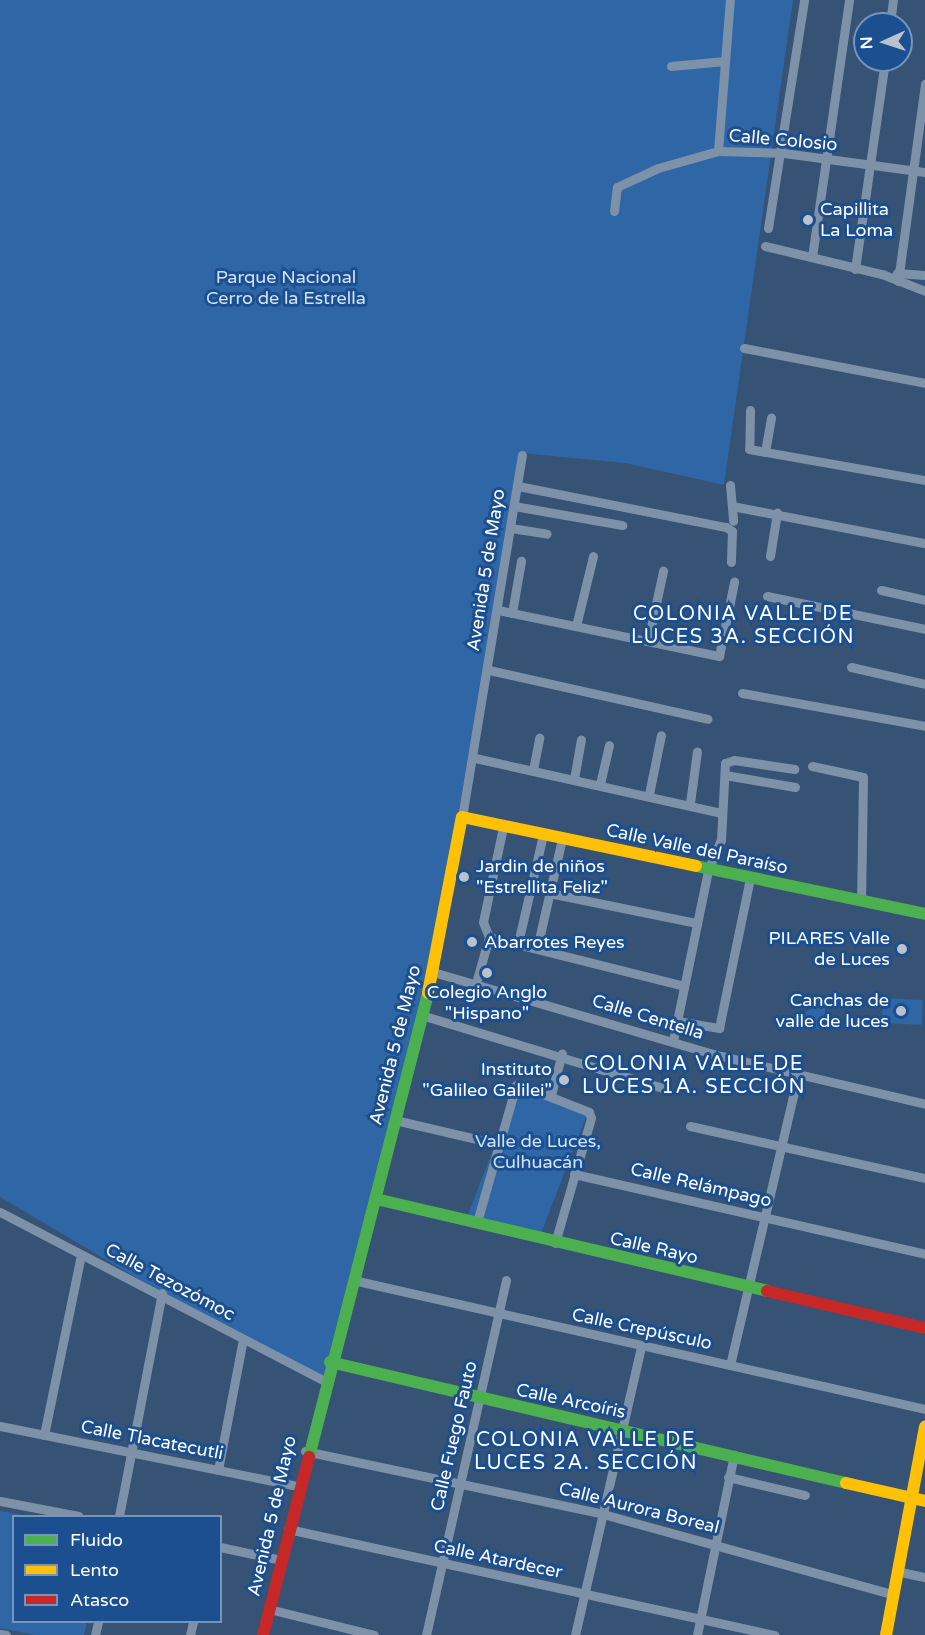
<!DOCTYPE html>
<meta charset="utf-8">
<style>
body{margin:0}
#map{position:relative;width:925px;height:1635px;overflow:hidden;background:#365274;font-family:"Varela Round",sans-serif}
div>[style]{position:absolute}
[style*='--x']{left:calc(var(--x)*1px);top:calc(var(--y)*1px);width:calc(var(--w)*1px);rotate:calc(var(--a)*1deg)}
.green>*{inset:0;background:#2f66a5;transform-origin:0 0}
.street>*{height:9px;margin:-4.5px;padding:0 4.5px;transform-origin:4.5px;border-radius:4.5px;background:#7d92a8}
.fast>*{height:12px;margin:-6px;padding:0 6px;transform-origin:6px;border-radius:6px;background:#4caf50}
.slow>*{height:12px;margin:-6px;padding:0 6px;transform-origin:6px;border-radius:6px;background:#ffc107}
.jam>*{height:12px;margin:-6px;padding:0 6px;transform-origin:6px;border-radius:6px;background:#c62828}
.dots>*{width:16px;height:16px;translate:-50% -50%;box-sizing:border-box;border:3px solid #1b4f8f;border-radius:50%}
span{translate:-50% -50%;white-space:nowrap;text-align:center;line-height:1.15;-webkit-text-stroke:6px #1b4f8f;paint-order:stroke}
.street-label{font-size:18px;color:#fff}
.poi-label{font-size:18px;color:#fff}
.left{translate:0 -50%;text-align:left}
.right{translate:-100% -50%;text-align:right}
.park-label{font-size:18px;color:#cfe3fa}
.neighbourhood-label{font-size:20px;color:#fff;letter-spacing:1.5px}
.legend{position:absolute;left:12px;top:1515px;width:210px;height:108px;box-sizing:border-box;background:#1b4f8f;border:2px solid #7695bc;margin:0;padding:8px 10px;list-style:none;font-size:18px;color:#fff}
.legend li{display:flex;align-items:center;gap:12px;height:30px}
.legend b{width:30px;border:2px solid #7695bc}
.north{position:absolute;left:853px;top:12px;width:60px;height:60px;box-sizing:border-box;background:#1b4f8f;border:2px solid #7695bc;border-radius:50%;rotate:267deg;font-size:16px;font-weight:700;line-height:24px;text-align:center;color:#fff}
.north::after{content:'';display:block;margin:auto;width:21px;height:27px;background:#b9c2ce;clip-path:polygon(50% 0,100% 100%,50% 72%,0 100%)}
</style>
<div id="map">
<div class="green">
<div style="clip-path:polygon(0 0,793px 0,724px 485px,625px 463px,520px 453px,431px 972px,323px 1378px,162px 1293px,0 1197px)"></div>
<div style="left:883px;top:998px;width:40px;height:25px;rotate:3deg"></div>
<div style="clip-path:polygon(824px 1000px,827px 1029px,799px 1029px,799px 1017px)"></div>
<div style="left:517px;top:1087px;width:75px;height:138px;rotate:21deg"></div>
<div style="clip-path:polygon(0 1511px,27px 1516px,14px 1516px,14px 1622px,87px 1622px,84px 1635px,34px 1635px,0 1628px)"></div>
</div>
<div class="street">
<div style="--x:890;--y:24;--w:24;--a:-83"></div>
<div style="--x:671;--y:66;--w:54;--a:-5.3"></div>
<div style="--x:718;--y:151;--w:151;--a:-85.5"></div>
<div style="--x:614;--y:211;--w:24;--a:-83"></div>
<div style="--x:617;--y:187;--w:45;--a:-24.9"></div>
<div style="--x:658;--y:168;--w:62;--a:-15.8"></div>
<div style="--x:718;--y:151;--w:66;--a:1.7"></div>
<div style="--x:784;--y:153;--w:142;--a:7.7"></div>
<div style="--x:768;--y:228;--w:231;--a:-81"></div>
<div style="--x:765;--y:246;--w:120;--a:13.5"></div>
<div style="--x:882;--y:274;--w:46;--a:21.6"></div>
<div style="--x:812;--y:257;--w:260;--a:-81.8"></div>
<div style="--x:855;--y:269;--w:211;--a:-81.8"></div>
<div style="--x:897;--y:273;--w:28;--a:4"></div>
<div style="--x:898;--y:281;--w:199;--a:-82.2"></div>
<div style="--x:744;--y:348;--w:184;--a:10.9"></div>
<div style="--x:750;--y:410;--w:39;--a:91"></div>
<div style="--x:749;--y:449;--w:179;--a:10"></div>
<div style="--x:765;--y:452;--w:35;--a:-80"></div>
<div style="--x:730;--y:485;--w:36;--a:85"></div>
<div style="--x:518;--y:486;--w:212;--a:11.2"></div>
<div style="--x:726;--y:527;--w:7;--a:34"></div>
<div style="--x:732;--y:531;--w:31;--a:92"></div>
<div style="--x:514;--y:506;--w:110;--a:10"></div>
<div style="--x:732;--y:506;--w:197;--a:10.9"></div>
<div style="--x:511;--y:528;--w:36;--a:9"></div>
<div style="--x:770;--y:556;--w:44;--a:-80.8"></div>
<div style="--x:881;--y:590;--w:45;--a:12.8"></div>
<div style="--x:767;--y:596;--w:161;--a:11.8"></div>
<div style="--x:498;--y:610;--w:226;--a:11.8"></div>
<div style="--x:719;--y:656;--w:76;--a:-78.5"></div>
<div style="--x:512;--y:613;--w:53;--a:-80.2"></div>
<div style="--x:576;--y:626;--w:72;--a:-76.3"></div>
<div style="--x:648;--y:641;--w:72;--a:-77.9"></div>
<div style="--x:851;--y:667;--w:76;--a:12.9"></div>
<div style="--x:489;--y:670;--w:224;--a:12.6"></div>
<div style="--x:742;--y:693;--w:186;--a:10.2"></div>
<div style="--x:475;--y:758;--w:253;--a:12.6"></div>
<div style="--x:812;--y:766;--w:52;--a:12.2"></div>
<div style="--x:863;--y:777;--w:124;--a:90.9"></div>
<div style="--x:533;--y:770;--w:33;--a:-79"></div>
<div style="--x:725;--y:775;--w:71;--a:9.7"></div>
<div style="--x:574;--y:779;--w:40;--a:-80"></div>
<div style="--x:600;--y:784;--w:40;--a:-77"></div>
<div style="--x:649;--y:794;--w:60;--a:-78.5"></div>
<div style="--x:690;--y:803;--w:52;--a:-82.3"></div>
<div style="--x:462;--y:817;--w:367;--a:-80.6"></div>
<div style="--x:549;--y:893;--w:151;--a:11.5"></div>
<div style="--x:489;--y:937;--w:201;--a:14.1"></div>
<div style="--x:518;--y:943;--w:111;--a:-77"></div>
<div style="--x:537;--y:948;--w:112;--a:-77.1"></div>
<div style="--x:433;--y:972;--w:300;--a:16.3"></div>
<div style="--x:721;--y:1056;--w:210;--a:13.2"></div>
<div style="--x:476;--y:983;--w:48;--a:-74.2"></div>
<div style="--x:489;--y:937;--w:16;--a:-112"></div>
<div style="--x:483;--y:922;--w:97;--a:-78.1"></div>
<div style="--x:421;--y:1015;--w:253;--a:16.8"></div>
<div style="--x:677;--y:1021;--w:43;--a:9.5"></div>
<div style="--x:719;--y:1028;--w:153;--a:-78.3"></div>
<div style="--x:673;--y:1041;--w:175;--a:-78.4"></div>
<div style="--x:708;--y:870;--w:33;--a:-67"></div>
<div style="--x:721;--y:840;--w:77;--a:-87"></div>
<div style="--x:725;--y:763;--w:9;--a:-18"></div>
<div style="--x:734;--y:760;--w:61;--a:8.5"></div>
<div style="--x:551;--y:1095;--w:43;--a:-75.3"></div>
<div style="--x:395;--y:1120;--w:106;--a:13.1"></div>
<div style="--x:690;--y:1126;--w:241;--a:12.5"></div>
<div style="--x:574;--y:1174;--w:360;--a:12.8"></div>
<div style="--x:0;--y:1212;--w:365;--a:27.5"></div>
<div style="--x:477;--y:1222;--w:142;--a:-74.1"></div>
<div style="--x:516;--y:1085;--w:7;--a:8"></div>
<div style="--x:523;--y:1086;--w:71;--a:21.5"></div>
<div style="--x:589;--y:1112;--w:6;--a:72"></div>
<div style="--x:591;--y:1118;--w:130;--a:106.1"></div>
<div style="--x:353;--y:1280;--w:586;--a:12.71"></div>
<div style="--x:730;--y:1365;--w:299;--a:-76.8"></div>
<div style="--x:0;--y:1426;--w:304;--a:11.4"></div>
<div style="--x:44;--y:1435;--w:184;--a:-78.4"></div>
<div style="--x:305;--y:1451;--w:305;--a:11.9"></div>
<div style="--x:603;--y:1514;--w:300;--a:15.5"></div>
<div style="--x:218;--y:1470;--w:133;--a:-79.2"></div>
<div style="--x:728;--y:1477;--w:79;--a:13.2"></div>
<div style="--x:0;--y:1501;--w:80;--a:10.8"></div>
<div style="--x:119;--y:1516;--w:227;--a:-79.1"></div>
<div style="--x:288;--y:1529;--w:498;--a:12.3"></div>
<div style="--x:220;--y:1547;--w:62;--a:12"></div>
<div style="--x:896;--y:1571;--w:30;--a:12"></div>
<div style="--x:269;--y:1609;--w:108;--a:13.9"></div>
<div style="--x:0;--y:1634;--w:6;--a:9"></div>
<div style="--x:95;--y:1635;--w:13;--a:-77"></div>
<div style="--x:190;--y:1635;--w:13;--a:-77"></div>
<div style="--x:426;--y:1635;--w:364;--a:-77.3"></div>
<div style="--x:575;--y:1635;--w:295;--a:-77.1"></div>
<div style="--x:697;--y:1635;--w:184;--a:-78.4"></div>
</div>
<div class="fast">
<div style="--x:696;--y:866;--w:234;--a:11.8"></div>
<div style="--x:376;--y:1199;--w:402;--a:13.2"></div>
<div style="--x:330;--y:1362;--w:530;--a:13.2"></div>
<div style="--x:309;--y:1457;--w:479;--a:-75.6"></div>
</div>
<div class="slow">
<div style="--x:428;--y:993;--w:179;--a:-79.1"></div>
<div style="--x:462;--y:817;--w:239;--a:11.8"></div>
<div style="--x:846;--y:1483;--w:81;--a:12.8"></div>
<div style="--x:886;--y:1635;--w:212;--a:-79.4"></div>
</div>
<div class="jam">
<div style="--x:767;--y:1291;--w:162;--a:13.2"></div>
<div style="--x:263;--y:1635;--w:184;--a:-75.5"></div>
</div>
<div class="dots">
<div style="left:808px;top:220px;background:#b9c2ce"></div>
<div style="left:464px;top:877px;background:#b9c2ce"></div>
<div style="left:472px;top:942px;background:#b9c2ce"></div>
<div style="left:902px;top:949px;background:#b9c2ce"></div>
<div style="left:487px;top:973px;background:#b9c2ce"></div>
<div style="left:901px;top:1011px;background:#b9c2ce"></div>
<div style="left:564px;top:1080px;background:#b9c2ce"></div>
</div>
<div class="street-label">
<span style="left:783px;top:140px;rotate:5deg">Calle Colosio</span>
<span style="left:486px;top:570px;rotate:-81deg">Avenida 5 de Mayo</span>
<span style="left:697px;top:849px;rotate:12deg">Calle Valle del Paraíso</span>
<span style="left:648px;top:1017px;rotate:17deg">Calle Centella</span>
<span style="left:395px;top:1045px;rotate:-76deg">Avenida 5 de Mayo</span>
<span style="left:701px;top:1185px;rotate:13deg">Calle Relámpago</span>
<span style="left:654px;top:1248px;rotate:13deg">Calle Rayo</span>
<span style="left:170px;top:1282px;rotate:28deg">Calle Tezozómoc</span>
<span style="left:642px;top:1329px;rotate:12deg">Calle Crepúsculo</span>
<span style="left:571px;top:1401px;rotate:12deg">Calle Arcoíris</span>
<span style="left:454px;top:1436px;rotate:-77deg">Calle Fuego Fauto</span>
<span style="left:152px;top:1440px;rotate:11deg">Calle Tlacatecutli</span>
<span style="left:639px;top:1508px;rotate:14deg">Calle Aurora Boreal</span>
<span style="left:272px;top:1516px;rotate:-77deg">Avenida 5 de Mayo</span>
<span style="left:498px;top:1559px;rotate:12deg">Calle Atardecer</span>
</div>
<div class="poi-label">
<span class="left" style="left:820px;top:220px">Capillita<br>La Loma</span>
<span class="left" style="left:476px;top:877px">Jardin de niños<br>"Estrellita Feliz"</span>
<span class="right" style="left:890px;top:949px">PILARES Valle<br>de Luces</span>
<span class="left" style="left:484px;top:942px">Abarrotes Reyes</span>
<span style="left:487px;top:1003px">Colegio Anglo<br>"Hispano"</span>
<span class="right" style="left:889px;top:1011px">Canchas de<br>valle de luces</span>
<span class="right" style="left:552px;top:1080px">Instituto<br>"Galileo Galilei"</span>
</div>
<div class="park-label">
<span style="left:286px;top:288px">Parque Nacional<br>Cerro de la Estrella</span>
<span style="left:538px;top:1152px">Valle de Luces,<br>Culhuacán</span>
</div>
<div class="neighbourhood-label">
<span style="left:743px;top:626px">COLONIA VALLE DE<br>LUCES 3A. SECCIÓN</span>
<span style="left:694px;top:1076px">COLONIA VALLE DE<br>LUCES 1A. SECCIÓN</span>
<span style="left:586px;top:1452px">COLONIA VALLE DE<br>LUCES 2A. SECCIÓN</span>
</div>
<ul class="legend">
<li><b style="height:8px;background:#4caf50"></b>Fluido</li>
<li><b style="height:8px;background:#ffc107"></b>Lento</li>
<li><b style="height:8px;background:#c62828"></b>Atasco</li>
</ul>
<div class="north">N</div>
</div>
